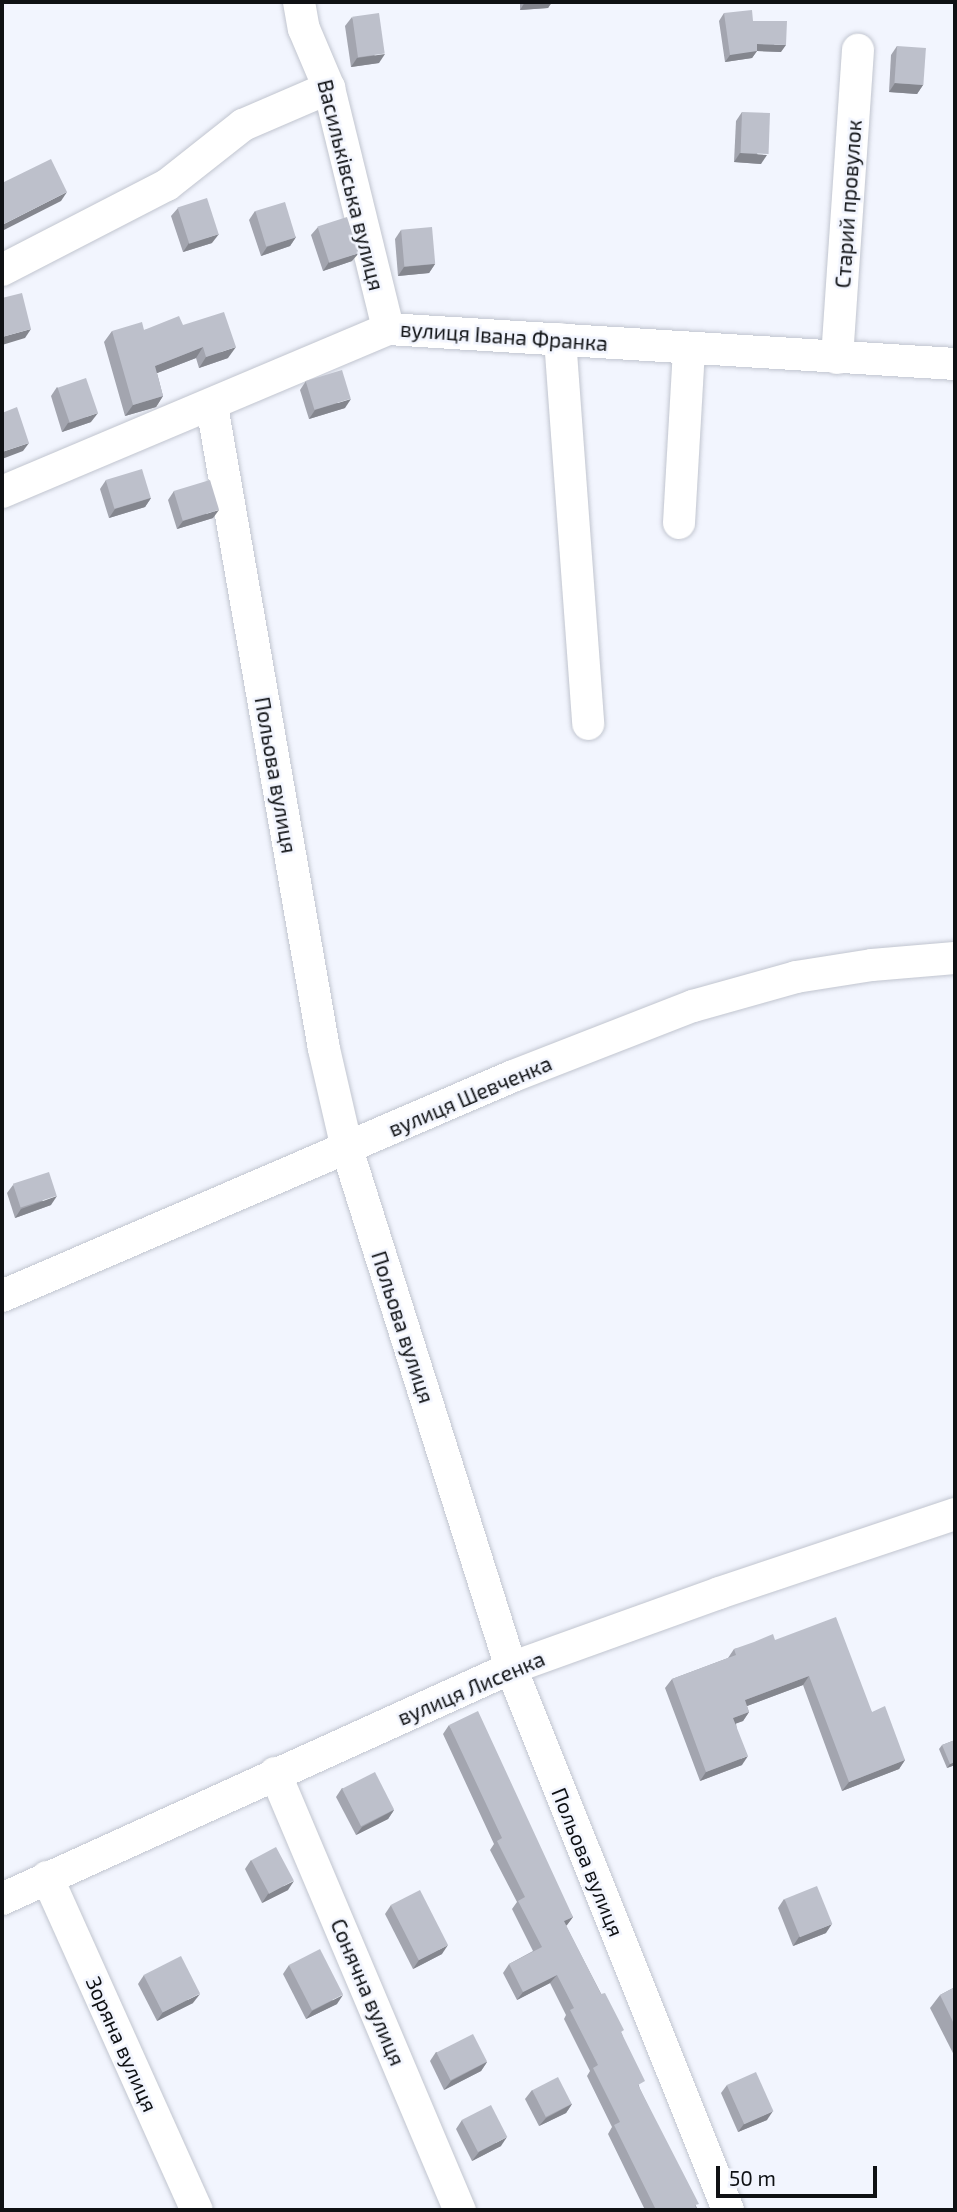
<!DOCTYPE html>
<meta charset="utf-8">
<style>
body{margin:0}
#map{position:relative;width:957px;height:2212px;overflow:hidden;background:#f2f5fe;font-family:"Exo 2",sans-serif}
div>[style]{position:absolute}
[style*='--x']{left:calc(var(--x)*1px);top:calc(var(--y)*1px);width:calc(var(--w)*1px);rotate:calc(var(--a)*1deg)}
.roads{filter:drop-shadow(0 0 2px #c1c5cf) drop-shadow(0 0 2px #c1c5cf)}
.minor>*{height:32px;margin:-16px;padding:0 16px;transform-origin:16px;border-radius:16px;background:#fff}
.wall>*{inset:0;background:#a3a5af}
.shaded-wall>*{inset:0;background:#84868e}
.building>*{inset:0;background:#bdc0cb;transform-origin:0 0}
span{translate:-50% -50%;white-space:nowrap;text-align:center;line-height:1.15;-webkit-text-stroke:5px #f2f5fe;paint-order:stroke}
.street-label{font-size:21px;color:#0f1114}
.frame{position:absolute;inset:0;border:4px solid #0f1114;pointer-events:none}
.scale{position:absolute;left:716px;top:2166px;width:161px;height:32px;box-sizing:border-box;border:4px solid #0f1114;border-top:0;padding-left:9px;font-size:21px;line-height:24px;white-space:nowrap;color:#0f1114;-webkit-text-stroke:5px #f2f5fe;paint-order:stroke}
</style>
<div id="map">
<div class="roads">
<div class="minor">
<div style="--x:299;--y:2;--w:27;--a:80"></div>
<div style="--x:304;--y:29;--w:64;--a:67"></div>
<div style="--x:329;--y:88;--w:248;--a:76.2"></div>
<div style="--x:2;--y:270;--w:186;--a:-27.3"></div>
<div style="--x:167;--y:185;--w:97;--a:-38.3"></div>
<div style="--x:243;--y:125;--w:94;--a:-23.3"></div>
<div style="--x:560;--y:339;--w:386;--a:85.8"></div>
<div style="--x:837;--y:358;--w:309;--a:-86.1"></div>
<div style="--x:212;--y:406;--w:653;--a:80.12"></div>
<div style="--x:324;--y:1049;--w:103;--a:77"></div>
<div style="--x:347;--y:1149;--w:544;--a:72.46"></div>
<div style="--x:511;--y:1668;--w:584;--a:68.18"></div>
<div style="--x:2;--y:492;--w:419;--a:-22.9"></div>
<div style="--x:388;--y:329;--w:568;--a:3.53"></div>
<div style="--x:679;--y:523;--w:175;--a:-86.7"></div>
<div style="--x:2;--y:1296;--w:556;--a:-23.29"></div>
<div style="--x:513;--y:1076;--w:193;--a:-21.3"></div>
<div style="--x:693;--y:1006;--w:107;--a:-15.7"></div>
<div style="--x:796;--y:977;--w:77;--a:-9"></div>
<div style="--x:872;--y:965;--w:83;--a:-4.8"></div>
<div style="--x:275;--y:1773;--w:475;--a:67.1"></div>
<div style="--x:47;--y:1877;--w:365;--a:65.8"></div>
<div style="--x:2;--y:1899;--w:559;--a:-24.41"></div>
<div style="--x:511;--y:1668;--w:221;--a:-19.8"></div>
<div style="--x:719;--y:1593;--w:249;--a:-18.5"></div>
</div>
</div>
<div class="wall">
<div style="clip-path:polygon(520px 2px,552px 2px,548px 8px,520px 10px)"></div>
<div style="clip-path:polygon(724px 13px,753px 21px,781px 52px,757px 51px,752px 58px,725px 62px,719px 21px)"></div>
<div style="clip-path:polygon(352px 17px,379px 63px,351px 67px,345px 26px)"></div>
<div style="clip-path:polygon(897px 46px,923px 85px,917px 94px,889px 92px,891px 55px)"></div>
<div style="clip-path:polygon(742px 112px,761px 164px,734px 162px,736px 121px)"></div>
<div style="clip-path:polygon(178px 208px,212px 243px,183px 252px,171px 216px)"></div>
<div style="clip-path:polygon(255px 211px,296px 237px,290px 246px,261px 256px,249px 220px)"></div>
<div style="clip-path:polygon(318px 227px,352px 261px,323px 271px,311px 235px)"></div>
<div style="clip-path:polygon(401px 230px,435px 264px,429px 273px,398px 276px,395px 239px)"></div>
<div style="clip-path:polygon(183px 325px,228px 358px,199px 368px,196px 358px,157px 373px,163px 396px,156px 407px,125px 416px,104px 342px,112px 331px,144px 330px)"></div>
<div style="clip-path:polygon(306px 381px,345px 408px,309px 419px,300px 390px)"></div>
<div style="clip-path:polygon(57px 387px,91px 422px,62px 432px,51px 396px)"></div>
<div style="clip-path:polygon(106px 480px,151px 498px,145px 507px,109px 518px,100px 489px)"></div>
<div style="clip-path:polygon(174px 491px,213px 518px,177px 529px,168px 500px)"></div>
<div style="clip-path:polygon(13px 1185px,51px 1205px,15px 1218px,7px 1193px)"></div>
<div style="clip-path:polygon(775px 1640px,872px 1712px,905px 1760px,899px 1769px,842px 1791px,803px 1685px,747px 1706px,749px 1712px,743px 1721px,736px 1723px,742px 1765px,700px 1781px,665px 1688px,672px 1679px,728px 1658px,734px 1649px)"></div>
<div style="clip-path:polygon(449px 1725px,573px 1917px,566px 1926px,622px 2034px,640px 2089px,698px 2210px,645px 2210px,608px 2134px,612px 2127px,587px 2076px,590px 2071px,564px 2019px,566px 2015px,550px 1983px,517px 2000px,503px 1973px,509px 1964px,533px 1951px,512px 1909px,517px 1902px,490px 1850px,494px 1844px,443px 1734px)"></div>
<div style="clip-path:polygon(955px 1740px,955px 1765px,947px 1768px,939px 1749px,942px 1745px)"></div>
<div style="clip-path:polygon(342px 1788px,394px 1810px,388px 1819px,356px 1835px,336px 1797px)"></div>
<div style="clip-path:polygon(251px 1860px,288px 1890px,262px 1903px,245px 1869px)"></div>
<div style="clip-path:polygon(784px 1899px,826px 1933px,793px 1946px,778px 1908px)"></div>
<div style="clip-path:polygon(391px 1905px,442px 1954px,413px 1969px,385px 1914px)"></div>
<div style="clip-path:polygon(289px 1965px,337px 2004px,306px 2019px,283px 1974px)"></div>
<div style="clip-path:polygon(144px 1975px,193px 2003px,157px 2021px,138px 1984px)"></div>
<div style="clip-path:polygon(955px 1987px,955px 2057px,930px 2008px,940px 1995px)"></div>
<div style="clip-path:polygon(436px 2052px,487px 2062px,481px 2071px,444px 2090px,430px 2061px)"></div>
<div style="clip-path:polygon(727px 2085px,767px 2120px,738px 2132px,721px 2093px)"></div>
<div style="clip-path:polygon(532px 2090px,572px 2104px,566px 2113px,539px 2126px,525px 2099px)"></div>
<div style="clip-path:polygon(462px 2120px,501px 2146px,472px 2161px,456px 2129px)"></div>
</div>
<div class="shaded-wall">
<div style="clip-path:polygon(525px 2px,552px 2px,548px 8px,520px 10px)"></div>
<div style="clip-path:polygon(757px 44px,786px 45px,781px 52px,757px 51px,752px 58px,725px 62px,730px 55px)"></div>
<div style="clip-path:polygon(385px 54px,379px 63px,351px 67px,357px 58px)"></div>
<div style="clip-path:polygon(895px 83px,923px 85px,917px 94px,889px 92px)"></div>
<div style="clip-path:polygon(740px 153px,767px 155px,761px 164px,734px 162px)"></div>
<div style="clip-path:polygon(67px 192px,61px 201px,2px 231px,2px 225px)"></div>
<div style="clip-path:polygon(219px 234px,212px 243px,183px 252px,189px 243px)"></div>
<div style="clip-path:polygon(296px 237px,290px 246px,261px 256px,267px 247px)"></div>
<div style="clip-path:polygon(359px 253px,352px 261px,323px 271px,329px 262px)"></div>
<div style="clip-path:polygon(435px 264px,429px 273px,398px 276px,404px 267px)"></div>
<div style="clip-path:polygon(31px 329px,25px 338px,2px 345px,2px 337px)"></div>
<div style="clip-path:polygon(203px 347px,196px 358px,147px 377px,155px 366px)"></div>
<div style="clip-path:polygon(236px 347px,228px 358px,199px 368px,206px 357px)"></div>
<div style="clip-path:polygon(163px 396px,156px 407px,125px 416px,133px 405px)"></div>
<div style="clip-path:polygon(351px 399px,345px 408px,309px 419px,315px 410px)"></div>
<div style="clip-path:polygon(98px 413px,91px 422px,62px 432px,68px 423px)"></div>
<div style="clip-path:polygon(29px 443px,23px 451px,2px 459px,2px 452px)"></div>
<div style="clip-path:polygon(151px 498px,145px 507px,109px 518px,115px 509px)"></div>
<div style="clip-path:polygon(219px 510px,213px 518px,177px 529px,183px 521px)"></div>
<div style="clip-path:polygon(57px 1196px,51px 1205px,15px 1218px,21px 1209px)"></div>
<div style="clip-path:polygon(809px 1676px,803px 1685px,739px 1709px,745px 1700px)"></div>
<div style="clip-path:polygon(749px 1712px,743px 1721px,727px 1727px,733px 1718px)"></div>
<div style="clip-path:polygon(748px 1756px,742px 1765px,700px 1781px,706px 1772px)"></div>
<div style="clip-path:polygon(905px 1760px,899px 1769px,842px 1791px,849px 1782px)"></div>
<div style="clip-path:polygon(955px 1762px,955px 1765px,947px 1768px,950px 1764px)"></div>
<div style="clip-path:polygon(394px 1810px,388px 1819px,356px 1835px,362px 1827px)"></div>
<div style="clip-path:polygon(294px 1881px,288px 1890px,262px 1903px,268px 1894px)"></div>
<div style="clip-path:polygon(573px 1917px,567px 1925px,557px 1930px,564px 1921px)"></div>
<div style="clip-path:polygon(832px 1924px,826px 1933px,793px 1946px,799px 1937px)"></div>
<div style="clip-path:polygon(448px 1945px,442px 1954px,413px 1969px,419px 1960px)"></div>
<div style="clip-path:polygon(557px 1975px,550px 1983px,517px 2000px,523px 1992px)"></div>
<div style="clip-path:polygon(200px 1994px,193px 2003px,157px 2021px,163px 2012px)"></div>
<div style="clip-path:polygon(343px 1995px,337px 2004px,306px 2019px,312px 2011px)"></div>
<div style="clip-path:polygon(487px 2062px,481px 2071px,444px 2090px,451px 2081px)"></div>
<div style="clip-path:polygon(572px 2104px,566px 2113px,539px 2126px,546px 2118px)"></div>
<div style="clip-path:polygon(773px 2111px,767px 2120px,738px 2132px,744px 2124px)"></div>
<div style="clip-path:polygon(507px 2137px,501px 2146px,472px 2161px,479px 2152px)"></div>
</div>
<div class="building">
<div style="clip-path:polygon(752px 10px,753px 21px,787px 21px,786px 45px,757px 44px,757px 51px,730px 55px,724px 13px)"></div>
<div style="left:379px;top:13px;width:41px;height:27px;rotate:82deg"></div>
<div style="left:897px;top:46px;width:29px;height:37px;rotate:4deg"></div>
<div style="left:742px;top:112px;width:28px;height:41px;rotate:2deg"></div>
<div style="clip-path:polygon(51px 159px,67px 192px,2px 225px,2px 183px)"></div>
<div style="left:207px;top:198px;width:38px;height:31px;rotate:72deg"></div>
<div style="left:285px;top:202px;width:37px;height:31px;rotate:73deg"></div>
<div style="left:347px;top:217px;width:38px;height:31px;rotate:72deg"></div>
<div style="left:432px;top:227px;width:37px;height:31px;rotate:85deg"></div>
<div style="clip-path:polygon(22px 293px,31px 329px,2px 337px,2px 298px)"></div>
<div style="clip-path:polygon(224px 312px,236px 347px,206px 357px,203px 347px,155px 366px,163px 396px,133px 405px,112px 331px,142px 322px,144px 330px,179px 316px,183px 325px)"></div>
<div style="left:342px;top:370px;width:30px;height:38px;rotate:73deg"></div>
<div style="left:86px;top:378px;width:37px;height:30px;rotate:71deg"></div>
<div style="clip-path:polygon(17px 407px,29px 443px,2px 452px,2px 413px)"></div>
<div style="left:142px;top:469px;width:30px;height:38px;rotate:73deg"></div>
<div style="left:210px;top:480px;width:31px;height:38px;rotate:73deg"></div>
<div style="left:49px;top:1172px;width:25px;height:38px;rotate:72deg"></div>
<div style="clip-path:polygon(836px 1617px,872px 1712px,885px 1706px,905px 1760px,849px 1782px,809px 1676px,745px 1700px,749px 1712px,733px 1718px,748px 1756px,706px 1772px,672px 1679px,736px 1655px,734px 1649px,754px 1642px,773px 1634px,775px 1640px)"></div>
<div style="clip-path:polygon(478px 1711px,573px 1917px,564px 1921px,601px 1994px,605px 1993px,624px 2030px,621px 2032px,645px 2081px,638px 2085px,699px 2204px,695px 2205px,697px 2210px,656px 2210px,614px 2125px,620px 2122px,593px 2068px,598px 2065px,570px 2010px,574px 2008px,557px 1975px,523px 1992px,509px 1964px,542px 1947px,518px 1901px,525px 1897px,497px 1841px,502px 1838px,449px 1725px)"></div>
<div style="clip-path:polygon(955px 1740px,955px 1762px,950px 1764px,942px 1745px)"></div>
<div style="left:375px;top:1772px;width:42px;height:37px;rotate:63deg"></div>
<div style="left:276px;top:1847px;width:38px;height:28px;rotate:62deg"></div>
<div style="left:817px;top:1886px;width:41px;height:35px;rotate:68deg"></div>
<div style="left:420px;top:1890px;width:62px;height:33px;rotate:63deg"></div>
<div style="left:320px;top:1949px;width:51px;height:35px;rotate:63deg"></div>
<div style="left:181px;top:1956px;width:42px;height:42px;rotate:63deg"></div>
<div style="clip-path:polygon(955px 1987px,955px 2026px,940px 1995px)"></div>
<div style="left:473px;top:2034px;width:31px;height:41px;rotate:63deg"></div>
<div style="left:756px;top:2072px;width:43px;height:32px;rotate:66deg"></div>
<div style="left:558px;top:2077px;width:30px;height:29px;rotate:63deg"></div>
<div style="left:491px;top:2105px;width:36px;height:33px;rotate:63deg"></div>
</div>
<div class="street-label">
<span style="left:351px;top:185px;rotate:76deg">Васильківська вулиця</span>
<span style="left:848px;top:204px;rotate:-86deg">Старий провулок</span>
<span style="left:504px;top:336px;rotate:4deg">вулиця Івана Франка</span>
<span style="left:276px;top:775px;rotate:80deg">Польова вулиця</span>
<span style="left:470px;top:1096px;rotate:-23deg">вулиця Шевченка</span>
<span style="left:403px;top:1327px;rotate:72deg">Польова вулиця</span>
<span style="left:471px;top:1688px;rotate:-23deg">вулиця Лисенка</span>
<span style="left:588px;top:1862px;rotate:68deg">Польова вулиця</span>
<span style="left:368px;top:1992px;rotate:67deg">Сонячна вулиця</span>
<span style="left:122px;top:2044px;rotate:66deg">Зоряна вулиця</span>
</div>
<div class="frame"></div>
<div class="scale">50 m</div>
</div>
